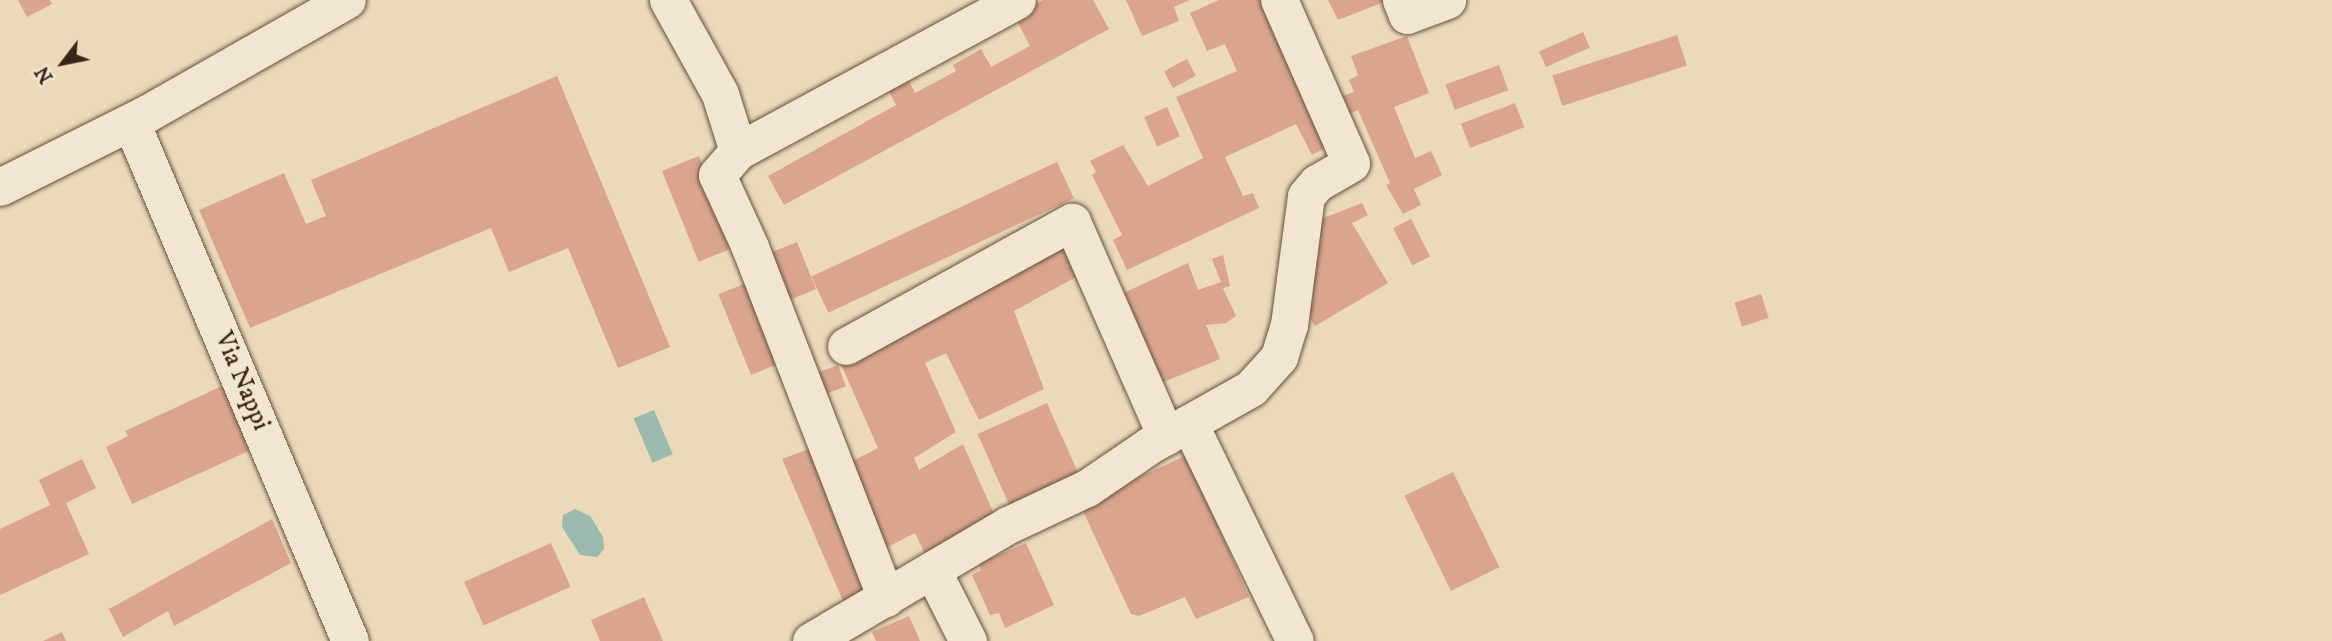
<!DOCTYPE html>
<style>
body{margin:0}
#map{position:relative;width:2332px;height:641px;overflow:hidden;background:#ebd9ba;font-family:"IM FELL DW Pica",serif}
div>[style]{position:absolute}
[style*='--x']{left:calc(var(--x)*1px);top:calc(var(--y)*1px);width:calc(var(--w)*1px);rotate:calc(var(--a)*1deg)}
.water>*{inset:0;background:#99baac;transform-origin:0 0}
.building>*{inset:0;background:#dba58d;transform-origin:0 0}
.roads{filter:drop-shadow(0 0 2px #63533d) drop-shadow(0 0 2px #63533d)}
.street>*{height:37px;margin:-18.5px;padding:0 18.5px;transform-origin:18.5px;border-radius:18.5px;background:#f2e6d2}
span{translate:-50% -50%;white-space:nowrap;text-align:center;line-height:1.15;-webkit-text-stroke:5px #f2e6d2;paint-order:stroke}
.street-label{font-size:26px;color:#362613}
.north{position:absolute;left:28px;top:28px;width:70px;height:70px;-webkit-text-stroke:5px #f2e6d2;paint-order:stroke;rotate:238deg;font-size:19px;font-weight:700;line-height:28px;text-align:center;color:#362613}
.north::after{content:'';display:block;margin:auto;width:24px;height:32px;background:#362613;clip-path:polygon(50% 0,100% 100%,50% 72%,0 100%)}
</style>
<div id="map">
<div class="water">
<div style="left:654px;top:410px;width:48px;height:22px;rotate:67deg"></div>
<div style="clip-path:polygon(575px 509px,590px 516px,603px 537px,604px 549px,597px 557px,580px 555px,562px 527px,563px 515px)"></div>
</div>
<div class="building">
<div style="clip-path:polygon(18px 0,50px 0,52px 4px,27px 17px)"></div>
<div style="clip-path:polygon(1043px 0,1093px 0,1109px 29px,784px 205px,768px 176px,896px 105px,884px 81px,904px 71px,915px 93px,956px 71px,953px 65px,981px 49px,991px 67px,1030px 46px,1014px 15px)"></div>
<div style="clip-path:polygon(1126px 0,1190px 0,1174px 7px,1179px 21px,1142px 36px)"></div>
<div style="clip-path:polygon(1219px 0,1268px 0,1336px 142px,1312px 155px,1296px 124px,1225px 157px,1243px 196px,1253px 193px,1259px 208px,1127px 270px,1113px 240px,1122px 235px,1092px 175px,1096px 172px,1090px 161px,1123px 145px,1148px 186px,1203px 158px,1176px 97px,1237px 71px,1225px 44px,1207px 51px,1190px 13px)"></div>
<div style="clip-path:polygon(1328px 0,1389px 0,1338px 20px)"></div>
<div style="left:1583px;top:32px;width:17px;height:48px;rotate:66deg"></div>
<div style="left:1677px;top:35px;width:32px;height:131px;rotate:72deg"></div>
<div style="clip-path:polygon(1407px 36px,1429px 93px,1394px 107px,1415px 158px,1431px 151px,1442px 175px,1414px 189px,1421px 205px,1403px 214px,1386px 185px,1390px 183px,1358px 110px,1350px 114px,1343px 96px,1354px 92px,1349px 80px,1358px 75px,1351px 56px)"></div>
<div style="left:1187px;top:59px;width:19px;height:26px;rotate:62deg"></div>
<div style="left:1499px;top:65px;width:27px;height:57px;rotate:70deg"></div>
<div style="clip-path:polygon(557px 76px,670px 347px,618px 368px,568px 248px,509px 272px,491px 228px,250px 328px,199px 210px,284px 173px,306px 224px,326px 216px,311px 180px)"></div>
<div style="left:1515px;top:103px;width:26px;height:58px;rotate:69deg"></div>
<div style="left:1167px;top:107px;width:32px;height:25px;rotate:66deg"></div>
<div style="left:699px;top:156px;width:98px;height:40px;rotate:68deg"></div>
<div style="left:1057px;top:162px;width:40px;height:271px;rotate:65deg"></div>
<div style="clip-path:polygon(1362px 203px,1368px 215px,1352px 223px,1388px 283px,1315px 326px,1302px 306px,1313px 298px,1305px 278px,1311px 223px)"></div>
<div style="left:1411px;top:219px;width:42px;height:20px;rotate:63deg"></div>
<div style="left:797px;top:242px;width:51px;height:30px;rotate:68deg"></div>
<div style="clip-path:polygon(1069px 244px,1083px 273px,1014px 311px,1044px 389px,979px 420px,946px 353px,925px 363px,956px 432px,914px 458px,919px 470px,963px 444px,994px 514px,926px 556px,915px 533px,886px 548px,850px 462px,878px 448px,840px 362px)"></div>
<div style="clip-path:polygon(1223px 255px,1230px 286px,1223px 288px,1236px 316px,1226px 323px,1206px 325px,1220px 359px,1156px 385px,1119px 295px,1188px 263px,1198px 290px,1221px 282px,1212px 259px)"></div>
<div style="left:749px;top:282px;width:87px;height:33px;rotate:68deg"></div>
<div style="left:1761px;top:294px;width:25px;height:28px;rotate:72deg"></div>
<div style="left:838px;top:365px;width:23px;height:21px;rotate:70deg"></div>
<div style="clip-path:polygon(222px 386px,251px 450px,132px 504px,106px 447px,128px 436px,125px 431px)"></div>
<div style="left:1047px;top:403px;width:80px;height:76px;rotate:66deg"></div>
<div style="clip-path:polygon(817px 446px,870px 588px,843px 601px,782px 459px)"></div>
<div style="clip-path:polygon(1187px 455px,1249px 597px,1196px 619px,1185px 597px,1139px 616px,1131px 614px,1082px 509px,1089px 500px)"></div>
<div style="clip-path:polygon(82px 459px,96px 488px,66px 503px,89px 554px,0 595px,0 529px,50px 505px,39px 480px)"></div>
<div style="left:1453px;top:472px;width:106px;height:54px;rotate:64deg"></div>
<div style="clip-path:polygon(272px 519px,291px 563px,174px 626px,168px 611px,123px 637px,109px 609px)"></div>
<div style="left:551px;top:543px;width:48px;height:95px;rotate:66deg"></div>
<div style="clip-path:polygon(1026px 543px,1054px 605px,1005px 628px,999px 613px,990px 615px,972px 575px,981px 570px,979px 563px)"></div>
<div style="clip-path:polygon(644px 597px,663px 641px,600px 641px,591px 620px)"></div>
<div style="clip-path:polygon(909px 616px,920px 641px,876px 641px,872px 632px)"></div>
<div style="clip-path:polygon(62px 632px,66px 641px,43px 641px)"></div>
</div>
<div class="roads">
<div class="street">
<div style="--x:668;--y:0;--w:107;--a:61"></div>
<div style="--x:720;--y:94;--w:60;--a:72.5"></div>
<div style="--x:1401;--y:0;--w:16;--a:68"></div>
<div style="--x:1407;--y:15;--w:43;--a:-20.6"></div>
<div style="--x:131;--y:122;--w:563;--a:67.12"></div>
<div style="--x:0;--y:187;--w:163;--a:-26.6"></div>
<div style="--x:146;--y:114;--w:231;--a:-29.6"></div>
<div style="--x:846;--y:346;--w:258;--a:-28.8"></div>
<div style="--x:1072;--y:222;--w:234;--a:66.3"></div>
<div style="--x:1189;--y:423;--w:242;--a:64.1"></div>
<div style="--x:932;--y:570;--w:80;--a:63.1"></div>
<div style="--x:886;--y:598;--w:376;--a:-111.2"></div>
<div style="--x:750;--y:247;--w:79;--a:-114.6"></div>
<div style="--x:717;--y:175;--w:32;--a:-49"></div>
<div style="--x:738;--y:151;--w:317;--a:-28.4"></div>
<div style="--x:811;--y:641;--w:229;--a:-30.5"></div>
<div style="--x:1008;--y:525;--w:87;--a:-25.1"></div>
<div style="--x:1087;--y:488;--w:76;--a:-34.3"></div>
<div style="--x:1150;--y:445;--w:116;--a:-29.4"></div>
<div style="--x:1251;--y:388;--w:42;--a:-47.9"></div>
<div style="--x:1279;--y:357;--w:34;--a:-73"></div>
<div style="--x:1289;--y:325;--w:130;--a:-82.5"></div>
<div style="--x:1306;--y:196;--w:17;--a:-50"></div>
<div style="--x:1317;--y:183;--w:39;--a:-30"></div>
<div style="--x:1351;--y:163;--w:178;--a:-113.8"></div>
</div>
</div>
<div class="street-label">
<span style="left:242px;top:381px;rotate:67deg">Via Nappi</span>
</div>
<div class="north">N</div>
</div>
